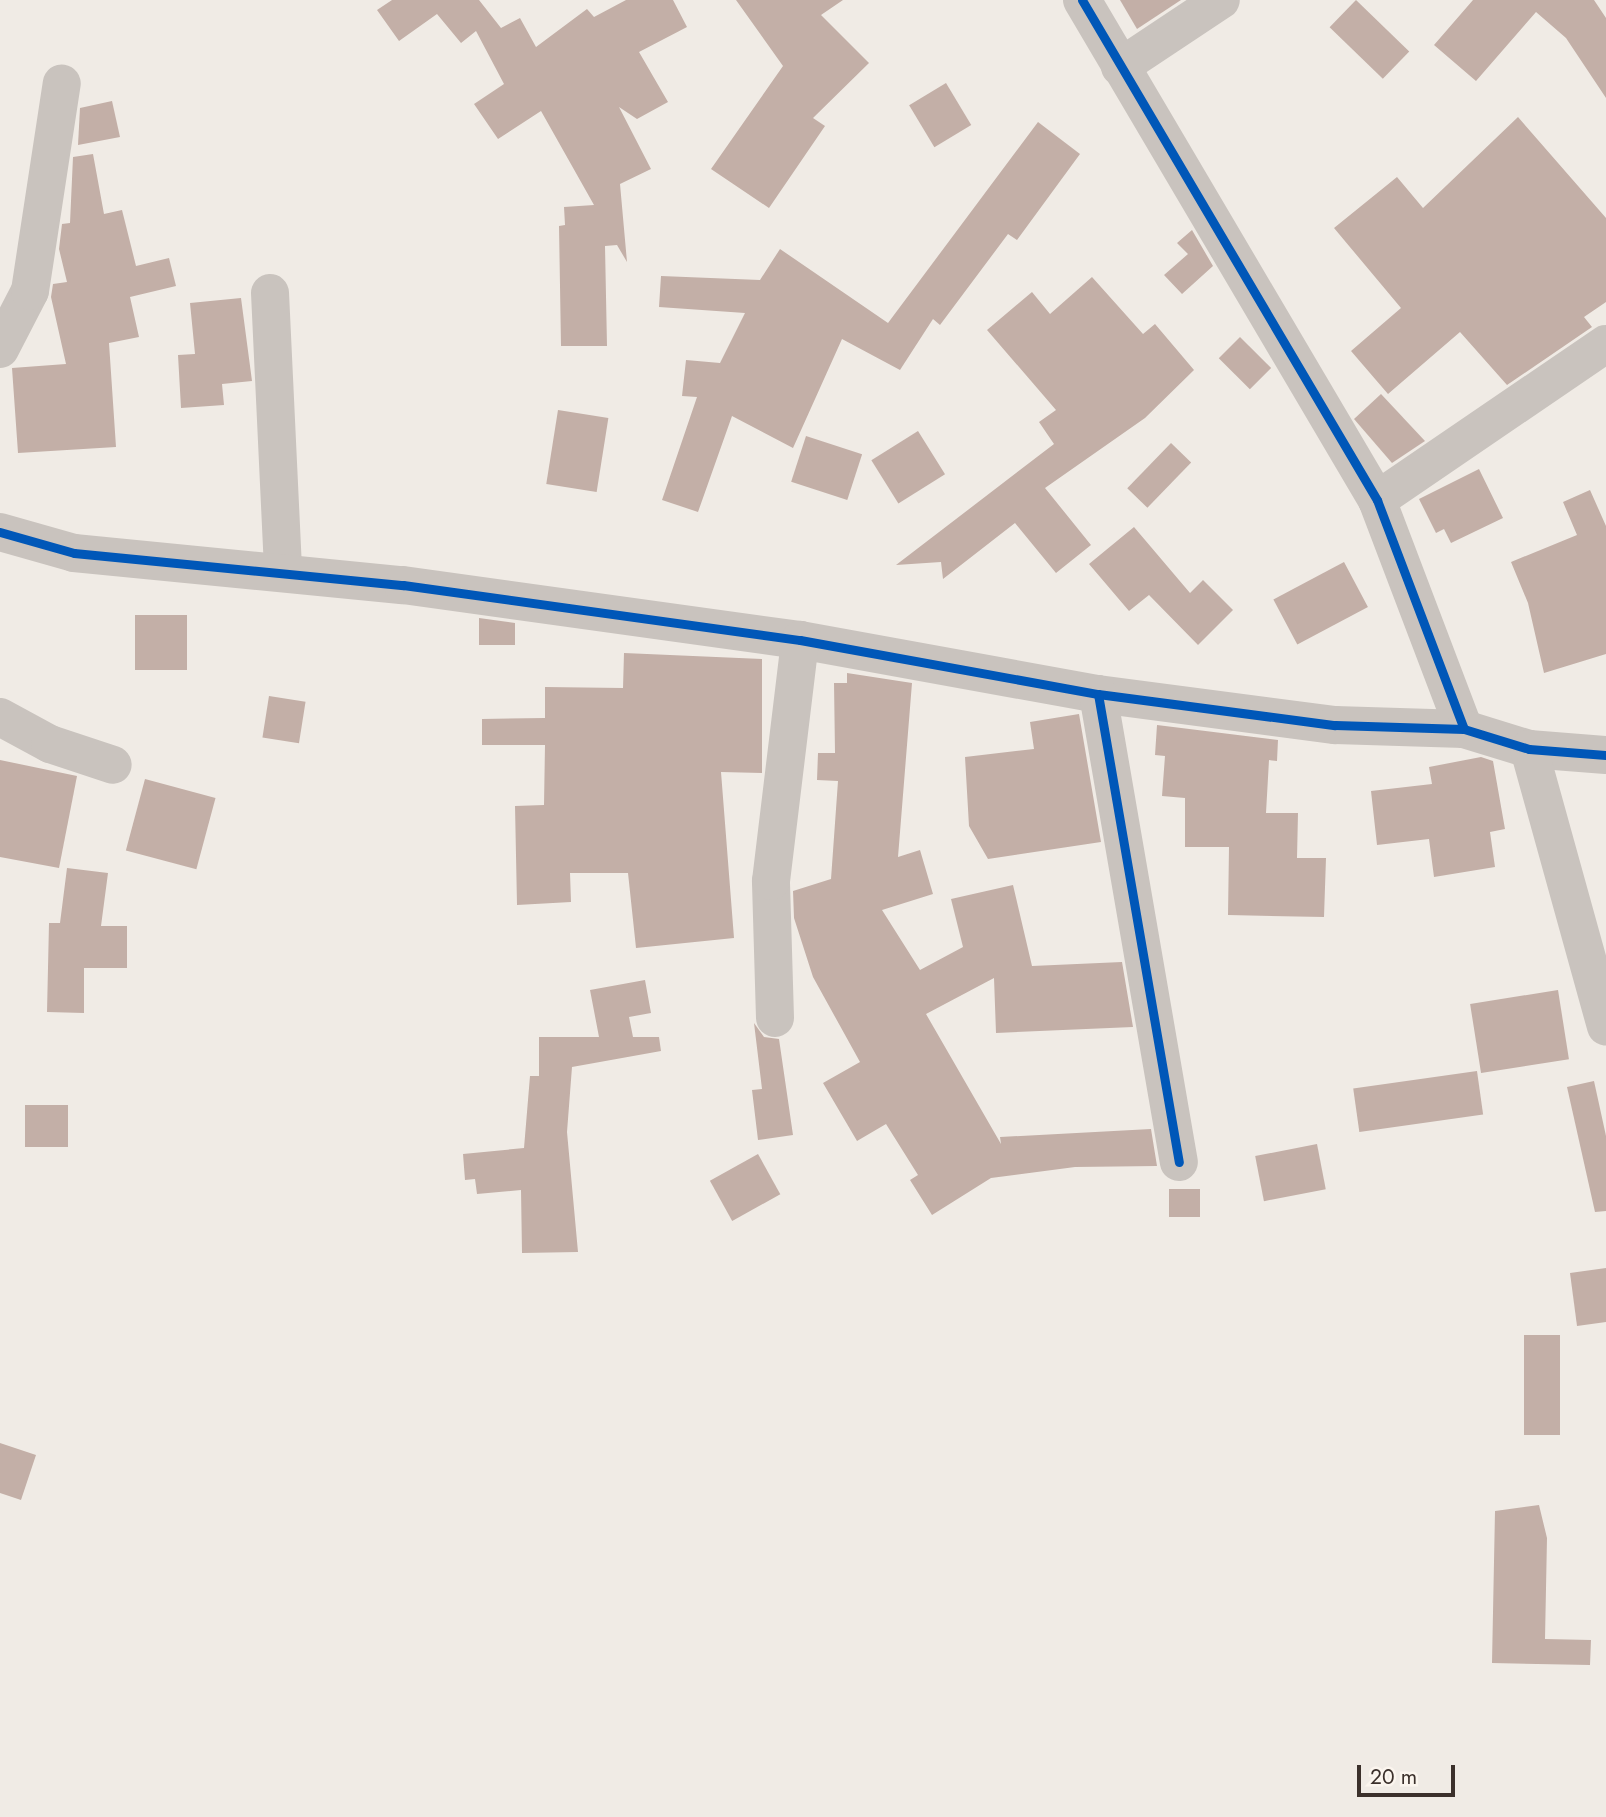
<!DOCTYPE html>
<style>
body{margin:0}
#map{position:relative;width:1606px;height:1817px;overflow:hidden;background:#f0ebe5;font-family:Jost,sans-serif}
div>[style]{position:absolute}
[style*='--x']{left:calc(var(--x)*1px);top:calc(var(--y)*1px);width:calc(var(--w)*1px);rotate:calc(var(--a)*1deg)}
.building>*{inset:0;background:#c3afa7;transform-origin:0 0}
.minor>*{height:38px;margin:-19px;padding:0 19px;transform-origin:19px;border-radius:19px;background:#c9c3be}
.cycleway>*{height:9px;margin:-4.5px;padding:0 4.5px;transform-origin:4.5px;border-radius:4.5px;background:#0057b8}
span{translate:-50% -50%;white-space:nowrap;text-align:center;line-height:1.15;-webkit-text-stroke:6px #fbf5ee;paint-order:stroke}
.scale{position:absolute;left:1357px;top:1765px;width:98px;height:32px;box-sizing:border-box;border:4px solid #3b302b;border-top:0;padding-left:9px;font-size:21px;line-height:24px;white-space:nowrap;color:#3b302b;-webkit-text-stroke:5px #fbf5ee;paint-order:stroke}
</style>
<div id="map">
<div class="building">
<div style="clip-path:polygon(392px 0,479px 0,501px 28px,520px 18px,536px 47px,587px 9px,594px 17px,626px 0,673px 0,687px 27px,639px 52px,668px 102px,637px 119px,619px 107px,651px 169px,620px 184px,627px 262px,617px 245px,605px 246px,607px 346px,561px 346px,559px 226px,565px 225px,564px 207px,594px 205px,541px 111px,498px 139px,474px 104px,504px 84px,476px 31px,461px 43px,437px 14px,399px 41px,377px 10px)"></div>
<div style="clip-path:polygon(736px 0,843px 0,821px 15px,869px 63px,813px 118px,825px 126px,769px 208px,711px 169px,783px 66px)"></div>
<div style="clip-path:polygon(1120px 0,1181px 0,1137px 29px)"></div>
<div style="left:1356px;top:0;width:74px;height:38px;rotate:44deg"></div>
<div style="clip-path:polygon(1473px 0,1594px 0,1606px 18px,1606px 98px,1566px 38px,1536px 12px,1476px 81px,1434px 45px)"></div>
<div style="left:946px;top:83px;width:49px;height:43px;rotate:59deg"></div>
<div style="clip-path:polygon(112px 101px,120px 137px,78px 145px,80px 108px)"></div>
<div style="clip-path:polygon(1518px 117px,1606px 218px,1606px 302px,1584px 317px,1592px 327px,1507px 385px,1460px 332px,1388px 394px,1351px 351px,1401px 308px,1334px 228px,1397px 177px,1423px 208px)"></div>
<div style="clip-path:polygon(1038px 122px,1080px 154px,1017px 240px,1008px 234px,940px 325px,933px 319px,900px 370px,842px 339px,793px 448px,732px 416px,698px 512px,662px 500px,697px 397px,682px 396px,686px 360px,720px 363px,745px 313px,659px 307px,661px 276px,760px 280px,780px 249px,888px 323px)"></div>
<div style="clip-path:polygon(93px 154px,104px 214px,122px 210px,136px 266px,169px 258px,176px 286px,130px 297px,139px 337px,109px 343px,116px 447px,18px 453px,12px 368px,66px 364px,51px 297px,53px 284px,67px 282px,59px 249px,62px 224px,70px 223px,73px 157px)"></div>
<div style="clip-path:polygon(1192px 230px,1213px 266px,1182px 294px,1164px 275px,1188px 254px,1177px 243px)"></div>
<div style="clip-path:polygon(1092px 277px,1143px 334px,1155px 324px,1194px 370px,1145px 418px,1045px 488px,1091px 545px,1056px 573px,1015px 523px,943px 579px,941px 562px,896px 565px,1054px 444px,1039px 422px,1056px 410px,987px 330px,1032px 292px,1050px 314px)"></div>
<div style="clip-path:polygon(241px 298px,252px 381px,222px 384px,224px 405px,181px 408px,178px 355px,195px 354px,190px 303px)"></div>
<div style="left:1240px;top:337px;width:44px;height:30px;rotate:45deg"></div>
<div style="clip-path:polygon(1381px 394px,1425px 441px,1392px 463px,1354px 419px)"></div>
<div style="left:558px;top:410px;width:51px;height:75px;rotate:9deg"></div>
<div style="left:918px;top:431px;width:51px;height:55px;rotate:58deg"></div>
<div style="left:806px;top:436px;width:59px;height:48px;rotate:18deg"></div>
<div style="left:1171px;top:443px;width:28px;height:63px;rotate:44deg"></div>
<div style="clip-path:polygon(1479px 469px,1503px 518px,1451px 543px,1444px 529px,1436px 533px,1419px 499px)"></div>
<div style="clip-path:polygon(1590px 490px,1606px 526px,1606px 654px,1544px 673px,1528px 603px,1511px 562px,1577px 535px,1563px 502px)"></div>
<div style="clip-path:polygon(1134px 527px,1190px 593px,1203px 580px,1233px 610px,1198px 645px,1149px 595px,1129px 611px,1089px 564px)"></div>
<div style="left:1344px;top:562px;width:51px;height:80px;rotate:62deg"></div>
<div style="left:135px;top:615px;width:52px;height:55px"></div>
<div style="clip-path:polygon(479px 618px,515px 623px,515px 645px,479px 645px)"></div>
<div style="clip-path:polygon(624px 653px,762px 659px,762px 773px,721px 772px,734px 938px,636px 948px,628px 873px,570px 873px,571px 902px,517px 905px,515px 806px,544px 805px,545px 745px,482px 745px,482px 719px,545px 718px,545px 687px,623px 688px)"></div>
<div style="clip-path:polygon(847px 673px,912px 683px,898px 857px,920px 850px,933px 894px,882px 910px,920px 970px,963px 947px,951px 899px,1013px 885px,1032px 966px,1122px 962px,1133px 1027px,996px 1033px,994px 978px,926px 1014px,1001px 1144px,1000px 1137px,1151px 1129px,1157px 1166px,1075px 1167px,991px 1178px,932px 1215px,910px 1180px,918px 1175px,886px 1124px,857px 1141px,823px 1083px,860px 1062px,813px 977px,794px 918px,793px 891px,831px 879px,838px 781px,817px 780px,818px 753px,835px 753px,834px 683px,847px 683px)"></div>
<div style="left:269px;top:696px;width:37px;height:42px;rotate:9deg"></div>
<div style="clip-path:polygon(1079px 714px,1101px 842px,988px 859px,969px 826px,965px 757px,1034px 749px,1030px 722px)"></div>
<div style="clip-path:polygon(1157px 725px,1278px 740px,1277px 761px,1269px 760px,1266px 813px,1298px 813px,1297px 858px,1326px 858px,1324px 917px,1228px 915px,1229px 847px,1185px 847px,1185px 798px,1162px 796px,1165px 756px,1155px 755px)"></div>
<div style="clip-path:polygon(1481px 757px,1493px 761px,1505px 829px,1490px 832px,1495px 867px,1434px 877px,1429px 839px,1377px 845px,1371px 791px,1432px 784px,1429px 767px)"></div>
<div style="clip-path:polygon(0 760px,77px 776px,59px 868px,0 857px)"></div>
<div style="left:145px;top:779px;width:73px;height:74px;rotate:15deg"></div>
<div style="clip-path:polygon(67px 868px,108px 873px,101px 926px,127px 926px,127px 968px,84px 968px,84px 1013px,47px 1012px,49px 923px,60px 923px)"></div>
<div style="clip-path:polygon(645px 980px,651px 1013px,629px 1017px,633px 1037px,659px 1037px,661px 1051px,572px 1067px,567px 1132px,578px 1252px,522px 1253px,521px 1190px,477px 1194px,475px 1179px,465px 1180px,463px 1154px,524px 1148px,530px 1076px,539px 1076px,539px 1037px,599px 1037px,590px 990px)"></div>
<div style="left:1558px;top:990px;width:70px;height:89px;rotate:81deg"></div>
<div style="clip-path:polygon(754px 1023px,764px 1037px,779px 1039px,793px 1135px,758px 1140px,752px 1090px,762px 1089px)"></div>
<div style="left:1477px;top:1071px;width:44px;height:125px;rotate:82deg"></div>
<div style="clip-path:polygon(1594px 1081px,1606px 1136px,1606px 1211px,1595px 1212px,1567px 1087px)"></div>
<div style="left:68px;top:1105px;width:42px;height:43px;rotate:90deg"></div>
<div style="left:1317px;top:1144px;width:46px;height:63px;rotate:79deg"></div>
<div style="left:758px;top:1154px;width:46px;height:55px;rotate:61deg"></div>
<div style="left:1169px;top:1189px;width:31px;height:28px"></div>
<div style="clip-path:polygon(1606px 1268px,1606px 1322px,1577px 1326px,1570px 1273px)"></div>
<div style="left:1524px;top:1335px;width:36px;height:100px"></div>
<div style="clip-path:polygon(0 1443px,36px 1455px,21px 1500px,0 1493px)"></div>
<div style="clip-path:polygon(1539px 1505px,1547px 1538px,1545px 1639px,1591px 1640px,1590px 1665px,1492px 1663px,1495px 1511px)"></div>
</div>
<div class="minor">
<div style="--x:1082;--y:0;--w:581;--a:59.46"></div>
<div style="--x:1377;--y:500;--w:245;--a:69.2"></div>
<div style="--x:1120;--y:67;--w:121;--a:-33.6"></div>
<div style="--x:270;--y:293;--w:278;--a:87.3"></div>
<div style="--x:0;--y:349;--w:65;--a:-62.7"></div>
<div style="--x:30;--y:291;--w:210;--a:-81.3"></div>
<div style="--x:1377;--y:500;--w:277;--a:-34.3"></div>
<div style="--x:0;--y:532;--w:77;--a:15.8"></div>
<div style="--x:74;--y:553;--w:331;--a:5.6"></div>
<div style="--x:403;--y:585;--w:401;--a:7.9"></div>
<div style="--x:800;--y:640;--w:303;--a:10.3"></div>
<div style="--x:1098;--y:694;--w:239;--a:7.5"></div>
<div style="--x:1335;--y:725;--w:129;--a:1.8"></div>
<div style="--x:1464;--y:729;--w:68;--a:17.1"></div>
<div style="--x:1529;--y:749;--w:77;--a:4.5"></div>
<div style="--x:1098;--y:694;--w:475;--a:80.2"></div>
<div style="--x:0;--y:717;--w:57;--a:28.4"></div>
<div style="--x:50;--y:744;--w:66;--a:18.4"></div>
<div style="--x:1529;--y:749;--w:288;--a:74.5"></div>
<div style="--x:775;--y:1018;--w:137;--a:-91.7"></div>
<div style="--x:771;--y:881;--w:243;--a:-83.1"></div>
</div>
<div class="cycleway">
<div style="--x:1082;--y:0;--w:581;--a:59.46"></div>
<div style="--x:1377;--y:500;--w:245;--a:69.2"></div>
<div style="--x:0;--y:532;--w:77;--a:15.8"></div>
<div style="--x:74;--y:553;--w:331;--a:5.6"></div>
<div style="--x:403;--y:585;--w:401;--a:7.9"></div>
<div style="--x:800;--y:640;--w:303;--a:10.3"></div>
<div style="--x:1098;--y:694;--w:239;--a:7.5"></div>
<div style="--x:1335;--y:725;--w:129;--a:1.8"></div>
<div style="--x:1464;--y:729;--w:68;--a:17.1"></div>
<div style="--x:1529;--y:749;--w:77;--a:4.5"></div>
<div style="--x:1098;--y:694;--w:475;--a:80.2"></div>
</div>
<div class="scale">20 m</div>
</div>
